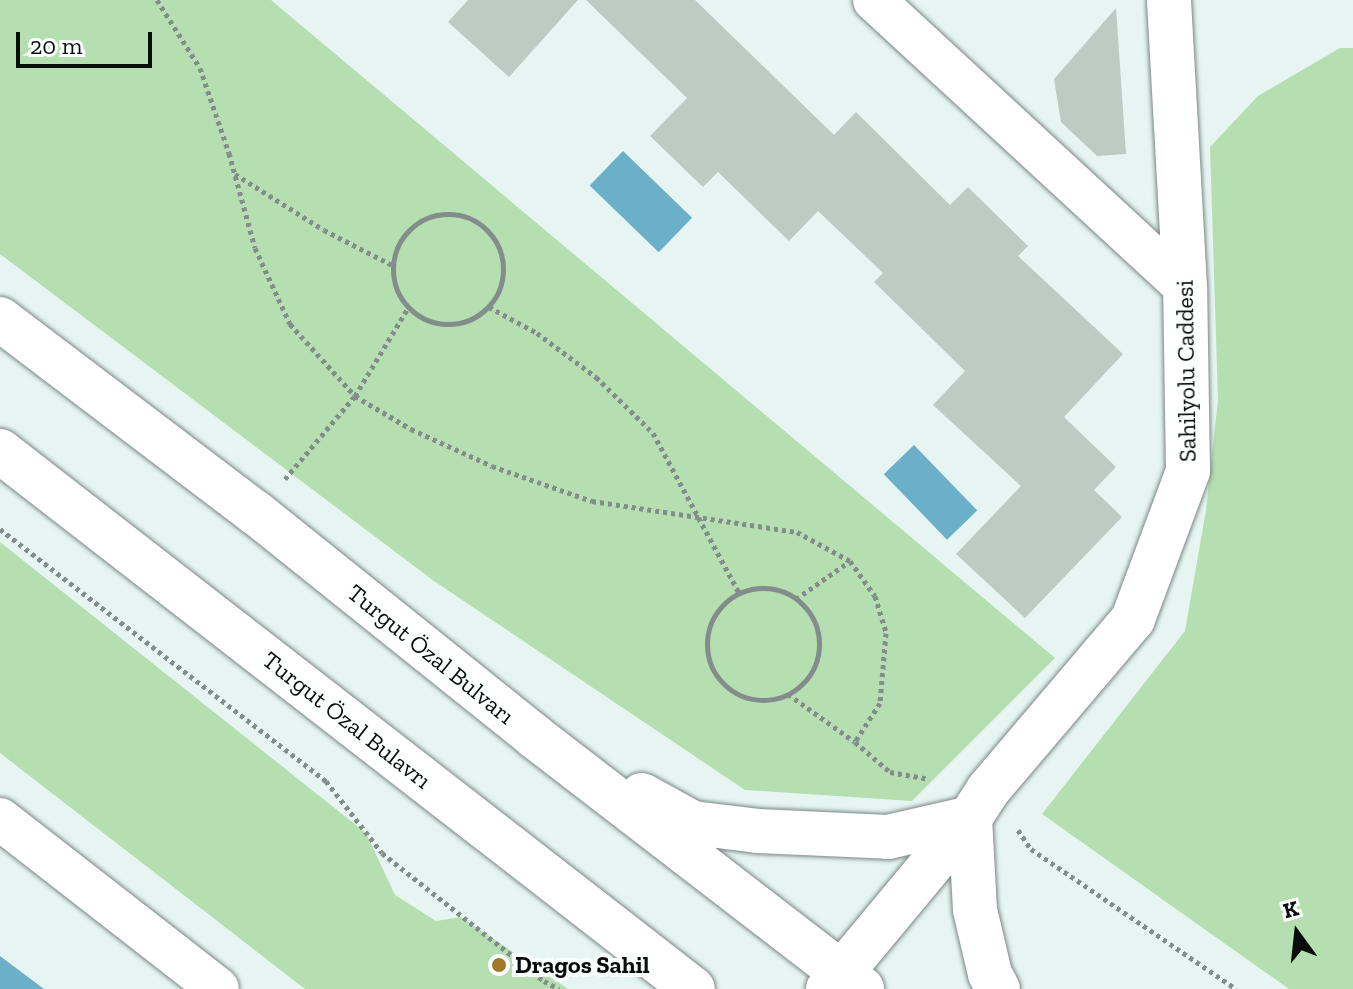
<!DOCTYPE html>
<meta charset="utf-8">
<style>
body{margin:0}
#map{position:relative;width:1353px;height:989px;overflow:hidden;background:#e6f5f2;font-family:"Zilla Slab",serif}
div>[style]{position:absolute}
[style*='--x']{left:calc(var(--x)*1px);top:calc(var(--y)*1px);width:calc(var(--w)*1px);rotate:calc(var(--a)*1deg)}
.green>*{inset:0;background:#b5dfb0}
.water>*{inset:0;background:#6bafc8;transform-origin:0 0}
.building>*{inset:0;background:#becac4}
.path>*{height:5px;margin-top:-2.5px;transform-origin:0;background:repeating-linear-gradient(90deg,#838d8b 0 4px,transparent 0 8px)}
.path>.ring{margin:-2.5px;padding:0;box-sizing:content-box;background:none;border:5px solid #838d8b;border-radius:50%}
.roads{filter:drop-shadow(0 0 2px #7b8885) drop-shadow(0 0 2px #7b8885)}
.street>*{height:42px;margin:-21px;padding:0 21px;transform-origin:21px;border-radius:21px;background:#fff}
.secondary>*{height:44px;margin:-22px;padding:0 22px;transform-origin:22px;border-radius:22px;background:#fff}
.highway>*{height:44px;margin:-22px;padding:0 22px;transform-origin:22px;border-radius:22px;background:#fff}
.dots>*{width:22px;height:22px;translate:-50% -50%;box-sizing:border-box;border:4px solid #fcfffe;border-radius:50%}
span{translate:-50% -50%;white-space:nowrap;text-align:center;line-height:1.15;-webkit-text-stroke:8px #fcfffe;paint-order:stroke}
.street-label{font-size:24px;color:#080d0c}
.poi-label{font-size:24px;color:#080d0c;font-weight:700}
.left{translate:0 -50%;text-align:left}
.north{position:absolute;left:1257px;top:893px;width:80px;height:80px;-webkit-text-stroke:6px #fcfffe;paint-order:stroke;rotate:345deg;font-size:22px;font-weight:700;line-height:32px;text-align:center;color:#080d0c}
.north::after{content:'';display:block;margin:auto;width:28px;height:36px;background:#080d0c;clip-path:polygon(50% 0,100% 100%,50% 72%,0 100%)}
.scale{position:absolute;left:16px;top:32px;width:136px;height:36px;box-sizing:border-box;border:4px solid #080d0c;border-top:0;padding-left:10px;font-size:24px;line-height:28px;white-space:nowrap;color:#080d0c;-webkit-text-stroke:6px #fcfffe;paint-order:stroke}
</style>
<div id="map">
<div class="green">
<div style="clip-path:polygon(0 0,271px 0,1055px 658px,912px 801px,745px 790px,434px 581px,0 254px)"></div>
<div style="clip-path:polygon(1340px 48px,1353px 48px,1353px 989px,1289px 989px,1042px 814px,1185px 631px,1206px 510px,1218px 400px,1210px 147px,1258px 96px)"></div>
<div style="clip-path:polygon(0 542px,366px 833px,395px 895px,436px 921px,461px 917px,568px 989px,305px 989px,0 753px)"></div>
</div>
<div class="water">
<div style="left:623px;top:151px;width:96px;height:48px;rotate:44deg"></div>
<div style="left:914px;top:445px;width:91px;height:42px;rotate:46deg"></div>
<div style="clip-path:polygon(0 956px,44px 989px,0 989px)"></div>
</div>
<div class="building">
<div style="clip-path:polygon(468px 0,578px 0,509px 77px,448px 22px)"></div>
<div style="clip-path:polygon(586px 0,695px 0,834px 135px,856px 112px,950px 205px,968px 187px,1028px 246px,1018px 256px,1123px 354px,1064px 417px,1116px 467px,1094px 490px,1122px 517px,1025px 618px,956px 554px,1021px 486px,933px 405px,965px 371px,874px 282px,883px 273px,818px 211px,789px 241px,718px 172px,703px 187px,650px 136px,687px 98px)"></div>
<div style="clip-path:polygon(1116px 8px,1126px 154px,1097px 156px,1061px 122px,1054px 79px)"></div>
</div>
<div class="path">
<div style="--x:157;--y:0;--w:80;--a:57.7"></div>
<div style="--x:200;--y:68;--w:90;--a:71.2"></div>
<div style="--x:229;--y:153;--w:98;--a:74.7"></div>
<div style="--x:255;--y:248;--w:84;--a:65.3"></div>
<div style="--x:290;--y:324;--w:97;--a:47.9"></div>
<div style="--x:355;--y:396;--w:65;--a:30.5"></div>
<div style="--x:411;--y:429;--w:89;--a:24.6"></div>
<div style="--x:492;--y:466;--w:106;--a:19.3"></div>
<div style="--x:592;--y:501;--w:207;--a:8.6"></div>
<div style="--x:797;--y:532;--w:60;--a:28.7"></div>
<div style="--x:850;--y:561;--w:43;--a:54.5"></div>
<div style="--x:875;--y:596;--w:39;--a:73"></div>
<div style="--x:886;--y:633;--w:70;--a:94.9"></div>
<div style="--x:880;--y:703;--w:46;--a:122.7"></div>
<div style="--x:855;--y:742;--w:46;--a:40.6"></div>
<div style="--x:890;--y:772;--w:40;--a:10"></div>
<div style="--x:235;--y:174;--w:105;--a:32.2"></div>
<div style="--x:324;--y:230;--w:76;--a:27.2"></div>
<div class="ring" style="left:393px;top:214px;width:105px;height:105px"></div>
<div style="--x:489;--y:307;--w:55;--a:28.4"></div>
<div style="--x:537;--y:333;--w:74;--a:36.7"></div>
<div style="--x:596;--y:377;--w:80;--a:44.5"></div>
<div style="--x:653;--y:433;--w:182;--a:61.7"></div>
<div style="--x:285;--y:479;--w:109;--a:-49.9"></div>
<div style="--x:355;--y:396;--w:103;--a:-58.9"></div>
<div style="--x:0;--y:529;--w:412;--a:37.7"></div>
<div style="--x:326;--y:781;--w:91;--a:52.1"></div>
<div style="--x:382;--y:853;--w:206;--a:38.3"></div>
<div style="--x:544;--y:981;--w:17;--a:28"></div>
<div class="ring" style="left:707px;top:588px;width:107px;height:107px"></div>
<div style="--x:796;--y:599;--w:66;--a:-35.1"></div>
<div style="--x:788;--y:694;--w:82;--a:35.6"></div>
<div style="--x:1018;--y:830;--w:23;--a:56"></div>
<div style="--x:1031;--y:849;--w:248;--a:34.3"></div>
</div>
<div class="roads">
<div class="street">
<div style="--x:874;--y:0;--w:423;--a:42.7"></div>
<div style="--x:0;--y:819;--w:276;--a:37.9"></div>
</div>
<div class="secondary">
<div style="--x:970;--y:818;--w:33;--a:-57"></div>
<div style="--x:988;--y:790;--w:224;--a:-49.7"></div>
<div style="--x:1133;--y:619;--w:158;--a:-69.6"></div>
<div style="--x:1188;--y:471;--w:184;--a:-90.9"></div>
<div style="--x:1185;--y:287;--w:287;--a:-93.2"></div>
</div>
<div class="highway">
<div style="--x:0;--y:319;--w:321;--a:37.2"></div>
<div style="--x:256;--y:513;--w:356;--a:38.7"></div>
<div style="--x:534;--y:736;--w:414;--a:37.6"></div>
<div style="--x:0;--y:451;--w:877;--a:37.82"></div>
<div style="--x:642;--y:795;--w:58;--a:28.8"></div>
<div style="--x:693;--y:823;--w:65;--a:7"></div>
<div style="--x:758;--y:831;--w:130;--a:2.6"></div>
<div style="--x:888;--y:837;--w:84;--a:-13"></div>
<div style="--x:970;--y:818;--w:92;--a:86.9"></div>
<div style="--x:975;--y:910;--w:66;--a:76.8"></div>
<div style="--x:990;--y:974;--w:17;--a:62"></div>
<div style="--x:828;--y:989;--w:222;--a:-50.3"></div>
</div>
</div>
<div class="dots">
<div style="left:499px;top:965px;background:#a17827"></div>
</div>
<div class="street-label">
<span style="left:1186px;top:371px;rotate:-91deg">Sahilyolu Caddesi</span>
<span style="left:431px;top:654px;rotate:39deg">Turgut Özal Bulvarı</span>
<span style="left:347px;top:720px;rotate:38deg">Turgut Özal Bulavrı</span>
</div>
<div class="poi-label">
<span class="left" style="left:515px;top:965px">Dragos Sahil</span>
</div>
<div class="north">K</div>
<div class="scale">20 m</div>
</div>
